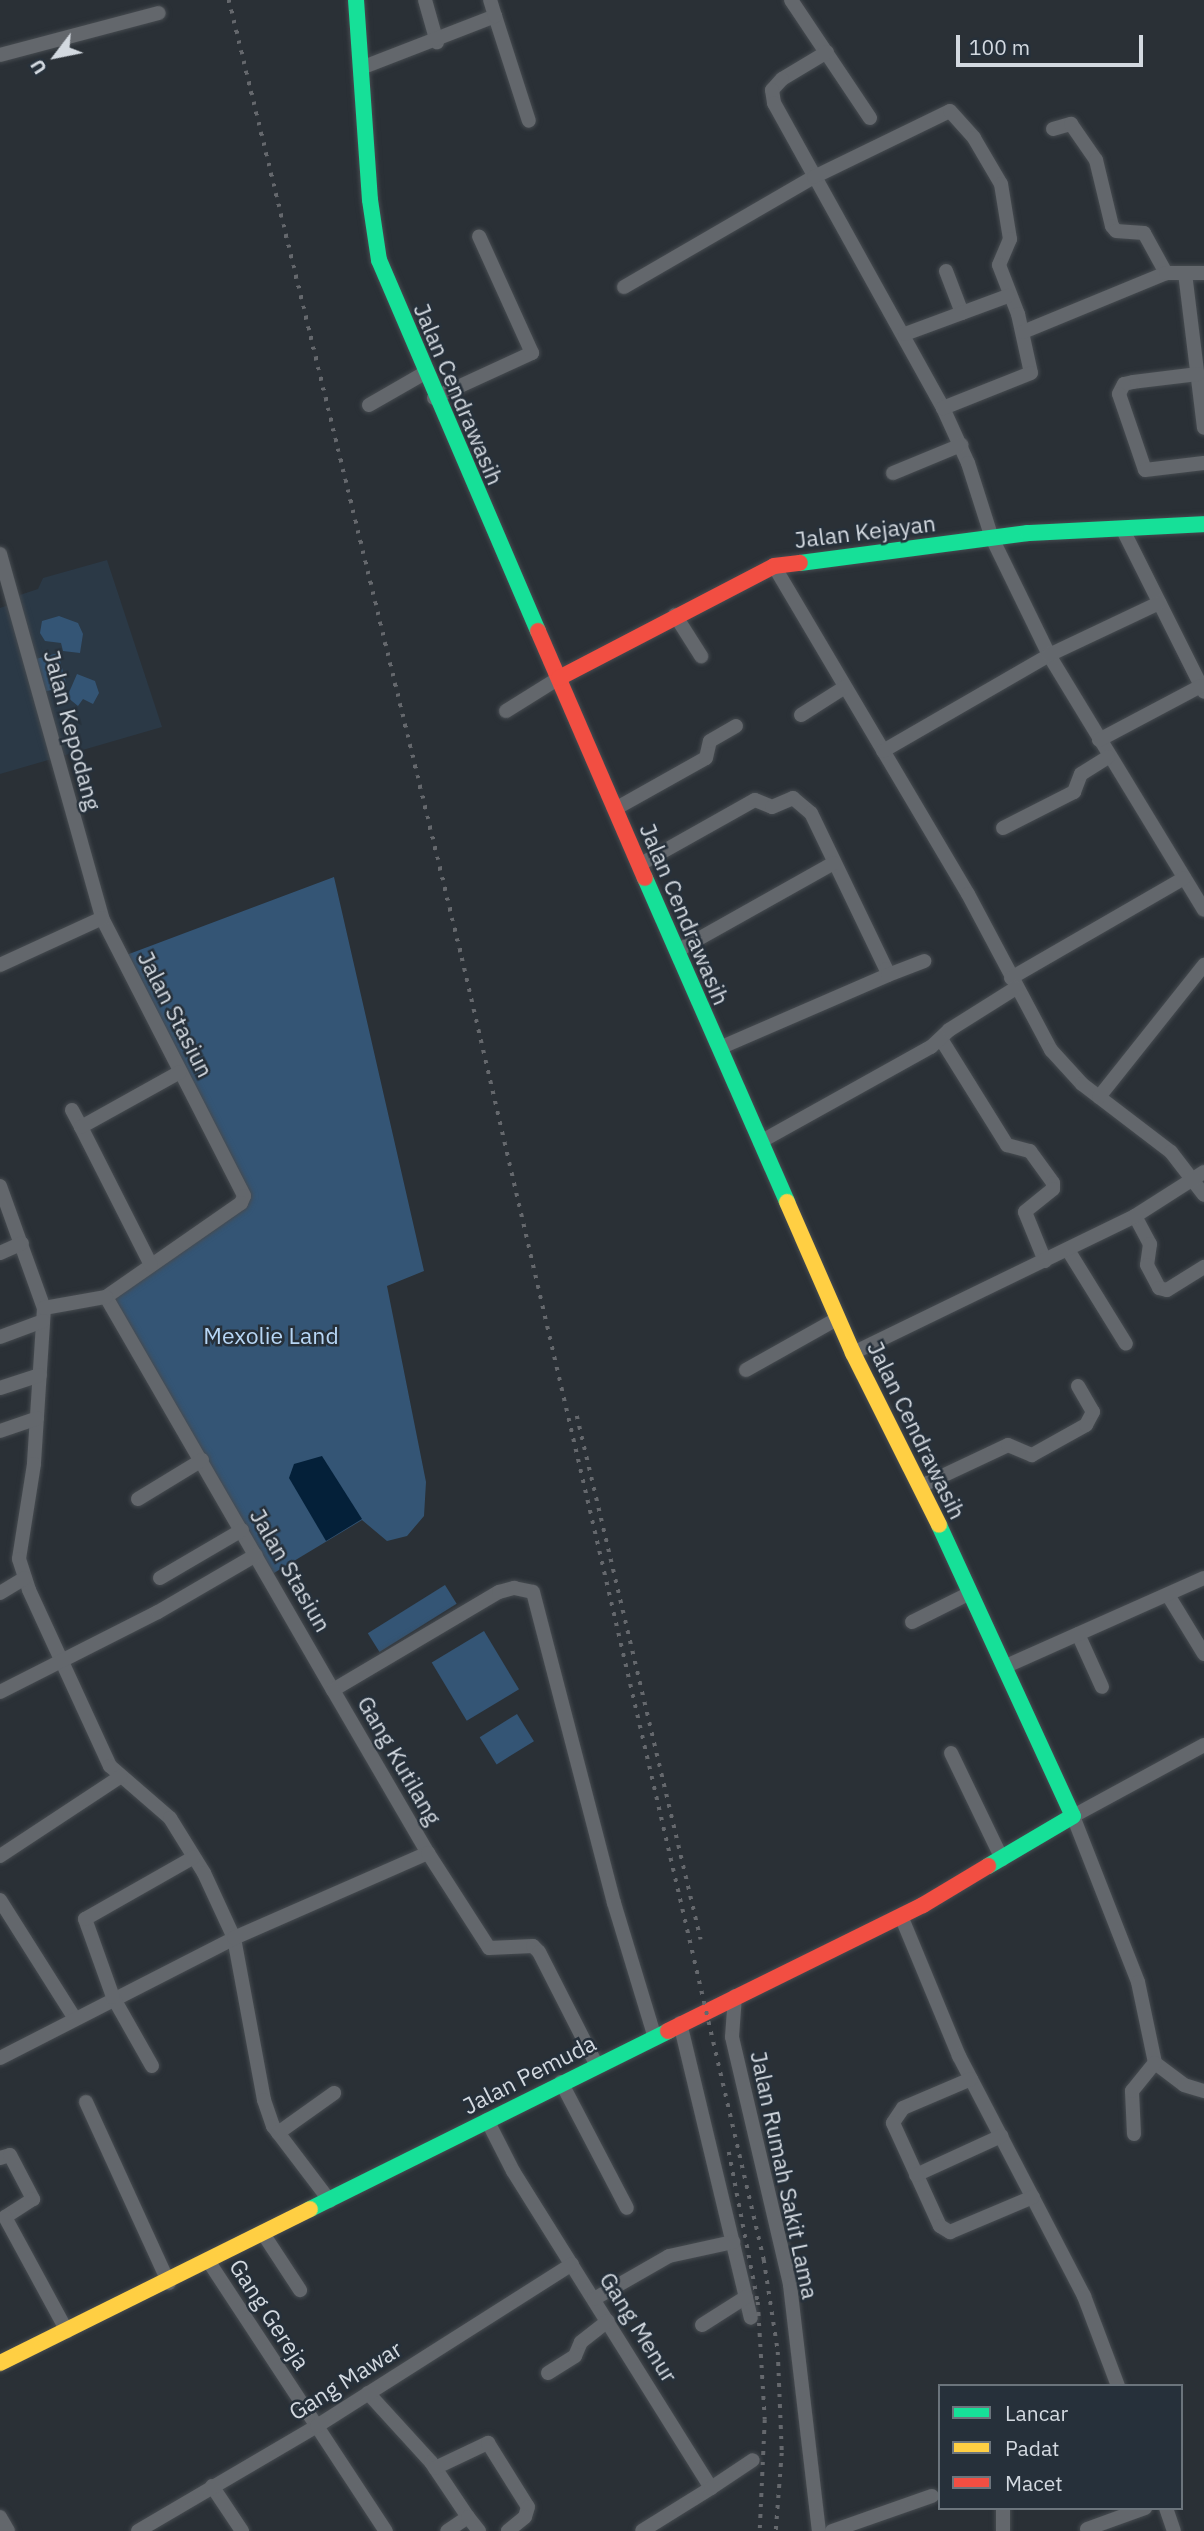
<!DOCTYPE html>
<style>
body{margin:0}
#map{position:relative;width:1204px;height:2531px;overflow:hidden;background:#2a3036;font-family:"IBM Plex Sans",sans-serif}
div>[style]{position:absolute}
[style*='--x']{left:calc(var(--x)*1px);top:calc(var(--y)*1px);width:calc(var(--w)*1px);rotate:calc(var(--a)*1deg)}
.built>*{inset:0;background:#2b3946}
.green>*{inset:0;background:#345575;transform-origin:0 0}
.water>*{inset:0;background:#042039}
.roads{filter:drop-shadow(0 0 2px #464b50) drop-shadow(0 0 2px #464b50)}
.street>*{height:14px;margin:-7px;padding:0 7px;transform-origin:7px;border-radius:7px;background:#63676c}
.fast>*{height:16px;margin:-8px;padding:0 8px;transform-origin:8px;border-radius:8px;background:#16e098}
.slow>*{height:16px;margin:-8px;padding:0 8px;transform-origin:8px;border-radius:8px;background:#ffcf43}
.jam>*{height:16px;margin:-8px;padding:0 8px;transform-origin:8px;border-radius:8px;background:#f24e42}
.rail>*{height:3.5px;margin-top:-1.75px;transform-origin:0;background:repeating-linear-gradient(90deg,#65686d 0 3.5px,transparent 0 10.5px)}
span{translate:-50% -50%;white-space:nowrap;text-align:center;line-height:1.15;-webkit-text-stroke:5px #26303a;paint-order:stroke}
.street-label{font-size:23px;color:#d3d9e0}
.park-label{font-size:23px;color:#b7d6f5}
.legend{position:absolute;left:938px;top:2384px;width:245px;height:126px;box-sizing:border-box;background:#26303a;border:2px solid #6b747c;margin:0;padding:9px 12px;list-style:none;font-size:21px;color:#d3d9e0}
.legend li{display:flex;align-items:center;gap:14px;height:35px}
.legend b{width:35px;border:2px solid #6b747c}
.north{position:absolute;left:21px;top:21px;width:70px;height:70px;-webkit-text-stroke:5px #26303a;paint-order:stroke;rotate:238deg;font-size:19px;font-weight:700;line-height:28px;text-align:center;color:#d3d9e0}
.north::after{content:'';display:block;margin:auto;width:24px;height:32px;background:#d3d9e0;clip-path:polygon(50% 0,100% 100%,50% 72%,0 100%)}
.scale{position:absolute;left:956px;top:35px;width:187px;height:32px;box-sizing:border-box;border:4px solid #d3d9e0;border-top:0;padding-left:9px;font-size:21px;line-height:24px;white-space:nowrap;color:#d3d9e0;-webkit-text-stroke:5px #26303a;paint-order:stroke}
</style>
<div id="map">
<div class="built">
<div style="clip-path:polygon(107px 560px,162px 727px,0 774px,0 608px,15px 603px,14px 597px,38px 589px,43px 578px)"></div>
</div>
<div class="green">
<div style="clip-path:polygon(59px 616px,78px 623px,83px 634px,80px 653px,63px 651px,61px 643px,45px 641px,40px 633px,42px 621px)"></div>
<div style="left:58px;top:653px;width:34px;height:24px;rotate:75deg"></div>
<div style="clip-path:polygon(77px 674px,95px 681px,99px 693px,93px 704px,83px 699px,78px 706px,67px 697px)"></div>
<div style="clip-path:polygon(334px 877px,424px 1271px,387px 1286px,426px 1482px,424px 1516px,407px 1536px,387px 1541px,362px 1520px,269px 1576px,106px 1297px,249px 1201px,121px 957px)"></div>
<div style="left:445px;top:1585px;width:22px;height:91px;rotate:58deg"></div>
<div style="left:484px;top:1631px;width:68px;height:61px;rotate:59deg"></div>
<div style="left:517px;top:1714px;width:32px;height:44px;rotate:58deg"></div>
</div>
<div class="water">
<div style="clip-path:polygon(322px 1456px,362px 1519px,326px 1541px,289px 1478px,294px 1464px)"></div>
</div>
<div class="roads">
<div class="street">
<div style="--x:425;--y:0;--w:44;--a:74.1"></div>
<div style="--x:791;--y:0;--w:142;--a:56.2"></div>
<div style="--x:495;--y:16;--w:110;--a:72.1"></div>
<div style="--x:827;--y:52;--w:52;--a:149"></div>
<div style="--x:782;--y:79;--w:15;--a:132"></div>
<div style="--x:772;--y:90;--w:13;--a:81"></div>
<div style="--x:774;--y:103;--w:349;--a:61"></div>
<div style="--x:943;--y:408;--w:60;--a:65.6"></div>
<div style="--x:968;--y:463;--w:79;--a:72.3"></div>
<div style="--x:992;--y:538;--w:130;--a:64"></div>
<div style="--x:1049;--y:655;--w:298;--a:58.7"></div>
<div style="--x:0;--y:55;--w:164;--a:-14.8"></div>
<div style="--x:361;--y:68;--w:144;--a:-21.2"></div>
<div style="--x:495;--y:16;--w:17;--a:-107"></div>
<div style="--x:1053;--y:129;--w:19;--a:-16"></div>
<div style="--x:1071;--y:124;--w:44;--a:55.2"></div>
<div style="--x:1096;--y:160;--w:68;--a:76.4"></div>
<div style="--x:1112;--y:226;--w:6;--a:51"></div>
<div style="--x:1116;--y:231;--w:28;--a:4"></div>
<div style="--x:1144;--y:233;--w:46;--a:61.2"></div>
<div style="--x:946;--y:271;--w:45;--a:69.1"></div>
<div style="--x:1185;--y:273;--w:156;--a:83"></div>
<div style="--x:624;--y:287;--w:220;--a:-30.1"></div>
<div style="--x:814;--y:177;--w:151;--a:-25.9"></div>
<div style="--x:950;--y:111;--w:36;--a:48"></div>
<div style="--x:974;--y:138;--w:53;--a:59.6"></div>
<div style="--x:1001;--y:184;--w:56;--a:80.7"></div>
<div style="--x:1010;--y:239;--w:28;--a:113"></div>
<div style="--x:999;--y:265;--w:53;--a:68.8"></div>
<div style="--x:1018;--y:314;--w:60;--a:77.6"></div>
<div style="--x:1031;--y:373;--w:95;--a:158.3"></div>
<div style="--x:1023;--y:332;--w:155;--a:-22.4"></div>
<div style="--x:1166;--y:273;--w:38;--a:0"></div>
<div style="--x:905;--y:334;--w:110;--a:-20.3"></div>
<div style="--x:1198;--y:374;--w:65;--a:173"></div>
<div style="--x:1133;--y:382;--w:9;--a:167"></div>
<div style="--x:1124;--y:384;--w:11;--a:117"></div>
<div style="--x:1119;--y:394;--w:80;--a:71.1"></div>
<div style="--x:1145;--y:470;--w:59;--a:-6.8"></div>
<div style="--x:434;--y:398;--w:108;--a:-24.7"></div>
<div style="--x:532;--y:353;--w:128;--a:-114.4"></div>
<div style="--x:369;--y:405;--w:62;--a:-29.9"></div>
<div style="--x:893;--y:473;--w:74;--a:-22.4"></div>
<div style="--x:1122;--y:528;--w:183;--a:63.4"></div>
<div style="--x:0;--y:554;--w:378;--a:74.3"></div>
<div style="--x:102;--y:918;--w:312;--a:62.9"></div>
<div style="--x:244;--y:1196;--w:8;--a:113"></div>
<div style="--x:241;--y:1203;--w:165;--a:145.2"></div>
<div style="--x:106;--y:1297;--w:454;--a:60"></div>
<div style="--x:333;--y:1690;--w:193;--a:-30.6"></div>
<div style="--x:499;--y:1592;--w:16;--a:-15"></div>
<div style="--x:514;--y:1588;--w:19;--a:12"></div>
<div style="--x:533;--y:1592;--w:321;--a:75.4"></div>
<div style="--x:614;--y:1903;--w:138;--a:73.1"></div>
<div style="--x:774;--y:566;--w:381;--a:59.4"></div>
<div style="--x:968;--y:894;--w:177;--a:62"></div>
<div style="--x:1051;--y:1050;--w:46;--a:47.6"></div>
<div style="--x:1082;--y:1084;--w:112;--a:37.4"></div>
<div style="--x:1171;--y:1152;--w:54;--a:52.5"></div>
<div style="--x:675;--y:615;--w:49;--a:57.6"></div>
<div style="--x:506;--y:711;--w:62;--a:-31.9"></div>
<div style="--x:801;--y:715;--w:52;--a:-32.5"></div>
<div style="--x:1099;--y:740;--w:115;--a:-27.9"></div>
<div style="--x:883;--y:751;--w:192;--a:-30"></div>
<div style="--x:1049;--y:655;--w:122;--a:-25.3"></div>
<div style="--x:615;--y:809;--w:104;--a:-29.3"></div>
<div style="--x:706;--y:758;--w:17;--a:-77"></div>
<div style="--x:710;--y:741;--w:30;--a:-30"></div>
<div style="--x:1003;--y:828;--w:80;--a:-26.9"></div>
<div style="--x:1074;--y:792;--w:19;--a:-69"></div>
<div style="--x:1081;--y:774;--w:32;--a:-32"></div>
<div style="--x:639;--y:865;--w:133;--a:-29.3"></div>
<div style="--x:755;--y:800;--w:18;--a:22"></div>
<div style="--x:772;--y:807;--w:23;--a:-23"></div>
<div style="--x:793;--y:798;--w:23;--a:40"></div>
<div style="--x:811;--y:813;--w:173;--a:64.3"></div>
<div style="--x:886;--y:969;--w:6;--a:72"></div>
<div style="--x:888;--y:975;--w:184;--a:156.6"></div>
<div style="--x:677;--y:951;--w:180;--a:-29.3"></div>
<div style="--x:0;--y:965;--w:112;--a:-24.7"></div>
<div style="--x:888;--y:975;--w:39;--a:-21"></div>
<div style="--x:1011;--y:978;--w:200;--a:-30"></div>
<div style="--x:941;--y:1039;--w:125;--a:58.1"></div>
<div style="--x:1007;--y:1145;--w:24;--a:15"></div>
<div style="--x:1030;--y:1151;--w:39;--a:54"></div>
<div style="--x:1053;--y:1183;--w:6;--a:90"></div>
<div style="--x:1053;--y:1189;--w:36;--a:141"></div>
<div style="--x:1025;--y:1212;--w:53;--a:67.8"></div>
<div style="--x:1099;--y:1097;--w:169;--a:-51.5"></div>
<div style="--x:72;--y:1110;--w:19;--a:62"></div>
<div style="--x:760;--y:1142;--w:196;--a:-29.1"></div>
<div style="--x:931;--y:1047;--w:25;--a:-43"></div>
<div style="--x:949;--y:1030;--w:79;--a:-32.1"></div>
<div style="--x:0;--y:1186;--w:130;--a:70.2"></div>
<div style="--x:44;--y:1308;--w:156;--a:93.7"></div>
<div style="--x:34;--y:1464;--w:96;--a:99"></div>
<div style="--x:19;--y:1559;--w:33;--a:72"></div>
<div style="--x:29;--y:1590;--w:194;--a:65.3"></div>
<div style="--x:110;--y:1766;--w:79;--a:40.9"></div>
<div style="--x:170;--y:1818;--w:65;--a:58.3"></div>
<div style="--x:204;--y:1873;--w:72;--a:65.2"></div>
<div style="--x:234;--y:1938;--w:165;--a:79.5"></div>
<div style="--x:264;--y:2100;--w:28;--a:71"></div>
<div style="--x:273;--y:2126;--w:94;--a:52.8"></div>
<div style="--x:1135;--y:1216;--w:32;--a:62"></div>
<div style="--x:1150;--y:1244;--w:21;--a:98"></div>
<div style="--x:1147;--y:1265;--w:26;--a:62"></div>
<div style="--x:1159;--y:1288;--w:8;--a:14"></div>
<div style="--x:1167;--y:1290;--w:44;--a:-31.9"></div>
<div style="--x:1068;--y:1250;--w:110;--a:58.3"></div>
<div style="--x:0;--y:1253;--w:24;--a:-24"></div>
<div style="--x:151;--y:1265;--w:155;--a:-116.9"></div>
<div style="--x:81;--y:1127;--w:113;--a:-29.1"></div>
<div style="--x:44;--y:1308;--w:63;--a:-10.1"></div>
<div style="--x:0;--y:1337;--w:46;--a:-20.4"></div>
<div style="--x:853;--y:1353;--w:314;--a:-25.9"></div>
<div style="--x:1135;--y:1216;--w:82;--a:-32.5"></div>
<div style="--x:746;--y:1370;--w:104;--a:-29.3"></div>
<div style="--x:0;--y:1388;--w:42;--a:-18"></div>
<div style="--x:0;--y:1431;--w:39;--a:-19"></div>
<div style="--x:921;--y:1486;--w:96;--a:-25.2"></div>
<div style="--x:1008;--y:1445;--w:26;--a:23"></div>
<div style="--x:1032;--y:1455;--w:62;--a:-29.1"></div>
<div style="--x:1086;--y:1425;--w:15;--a:-62"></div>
<div style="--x:1093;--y:1412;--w:30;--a:-120"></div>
<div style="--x:138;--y:1499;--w:75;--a:-31.4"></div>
<div style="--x:160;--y:1578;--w:95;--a:-30.3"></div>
<div style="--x:0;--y:1593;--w:29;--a:-31"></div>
<div style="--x:1168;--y:1595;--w:69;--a:58.6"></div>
<div style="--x:912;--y:1622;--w:65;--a:-26.6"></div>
<div style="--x:1078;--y:1634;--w:58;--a:65.6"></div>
<div style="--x:1004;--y:1667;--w:219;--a:-24"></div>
<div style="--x:333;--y:1690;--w:189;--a:59.8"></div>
<div style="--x:0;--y:1692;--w:177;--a:-26.9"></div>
<div style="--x:158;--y:1612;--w:113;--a:-30.2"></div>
<div style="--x:1204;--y:1745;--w:149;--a:151.5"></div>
<div style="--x:1073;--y:1816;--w:178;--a:68.6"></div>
<div style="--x:1138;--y:1982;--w:83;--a:78.1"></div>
<div style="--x:1155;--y:2063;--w:36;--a:37"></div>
<div style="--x:1184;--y:2085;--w:21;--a:17"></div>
<div style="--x:951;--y:1753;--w:118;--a:64.3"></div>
<div style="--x:0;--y:1856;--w:144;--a:-33.4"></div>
<div style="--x:0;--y:1900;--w:138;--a:57.7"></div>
<div style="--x:901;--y:1916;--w:152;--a:67.5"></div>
<div style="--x:959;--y:2056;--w:271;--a:62.5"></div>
<div style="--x:1084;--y:2296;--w:96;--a:69.3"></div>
<div style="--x:735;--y:1996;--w:41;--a:94.2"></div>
<div style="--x:732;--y:2037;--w:255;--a:76.8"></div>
<div style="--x:790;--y:2285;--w:248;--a:83.3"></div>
<div style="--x:680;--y:2023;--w:303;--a:76.5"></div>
<div style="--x:0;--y:2058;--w:263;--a:-27.1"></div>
<div style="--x:234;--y:1938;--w:212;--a:-23.7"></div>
<div style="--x:428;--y:1853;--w:113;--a:57.3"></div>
<div style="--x:489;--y:1948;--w:44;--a:-2.6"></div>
<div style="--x:533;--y:1946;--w:8;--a:45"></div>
<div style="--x:539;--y:1952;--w:126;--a:63"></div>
<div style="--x:152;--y:2066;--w:79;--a:-119.5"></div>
<div style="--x:113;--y:1997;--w:83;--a:-109.7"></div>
<div style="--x:85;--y:1919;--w:125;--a:-29.6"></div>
<div style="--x:971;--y:2079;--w:74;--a:156.9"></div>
<div style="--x:903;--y:2108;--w:18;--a:124"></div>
<div style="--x:893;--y:2123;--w:113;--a:65.5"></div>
<div style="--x:940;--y:2226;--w:12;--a:31"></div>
<div style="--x:950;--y:2232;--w:90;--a:-22.9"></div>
<div style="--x:561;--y:2082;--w:142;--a:62.4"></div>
<div style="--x:86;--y:2102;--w:199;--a:65.4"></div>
<div style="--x:487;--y:2120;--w:57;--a:63"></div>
<div style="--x:513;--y:2171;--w:374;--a:58"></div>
<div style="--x:711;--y:2488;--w:81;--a:148.1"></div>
<div style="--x:278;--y:2133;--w:69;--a:-35.5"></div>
<div style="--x:1134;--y:2134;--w:43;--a:-92.7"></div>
<div style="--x:1132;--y:2091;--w:36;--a:-51"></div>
<div style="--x:0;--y:2158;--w:10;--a:-17"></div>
<div style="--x:10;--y:2155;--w:50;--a:62.4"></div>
<div style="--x:33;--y:2199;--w:33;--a:147"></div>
<div style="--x:5;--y:2217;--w:130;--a:61.5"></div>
<div style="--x:916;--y:2175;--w:94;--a:-24.6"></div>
<div style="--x:264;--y:2235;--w:66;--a:56.8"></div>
<div style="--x:209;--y:2262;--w:322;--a:56.7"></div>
<div style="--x:594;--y:2299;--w:86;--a:-29.8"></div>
<div style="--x:669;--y:2256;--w:66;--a:-12.3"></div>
<div style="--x:702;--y:2325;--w:52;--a:-32.5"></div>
<div style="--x:548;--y:2373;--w:32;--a:-32"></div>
<div style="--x:575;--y:2356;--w:15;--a:-67"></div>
<div style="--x:581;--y:2342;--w:34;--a:-38"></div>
<div style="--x:368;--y:2393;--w:93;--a:47.6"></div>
<div style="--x:431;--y:2462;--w:66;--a:56.1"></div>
<div style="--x:468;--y:2517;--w:25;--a:146"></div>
<div style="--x:435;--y:2468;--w:59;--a:-25.3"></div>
<div style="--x:488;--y:2443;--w:75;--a:58"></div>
<div style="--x:528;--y:2507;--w:10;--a:107"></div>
<div style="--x:525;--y:2517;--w:22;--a:141"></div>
<div style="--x:212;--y:2486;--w:54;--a:56.3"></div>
<div style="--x:711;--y:2488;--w:50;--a:-33.7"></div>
<div style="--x:1166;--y:2508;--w:24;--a:71"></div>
<div style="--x:0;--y:2517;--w:16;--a:60"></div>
<div style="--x:468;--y:2517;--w:18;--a:52"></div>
<div style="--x:1087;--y:2529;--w:62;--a:-19.9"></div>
<div style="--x:138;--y:2531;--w:208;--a:-30.4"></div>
<div style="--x:317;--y:2426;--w:302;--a:-32.4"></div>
<div style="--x:832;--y:2531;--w:106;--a:-19.3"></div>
<div style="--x:1003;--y:2531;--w:23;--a:-90"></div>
</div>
<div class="fast">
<div style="--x:356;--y:0;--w:200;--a:86"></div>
<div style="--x:370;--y:200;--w:61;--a:81.5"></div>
<div style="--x:379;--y:260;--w:404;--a:66.8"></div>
<div style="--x:800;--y:563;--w:230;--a:-7.5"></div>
<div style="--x:1028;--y:533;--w:176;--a:-2.9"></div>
<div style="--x:645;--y:878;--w:354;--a:66.3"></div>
<div style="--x:939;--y:1525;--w:320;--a:65.3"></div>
<div style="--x:1073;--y:1816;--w:99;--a:149.5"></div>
<div style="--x:310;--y:2209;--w:400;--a:-26.4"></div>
</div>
<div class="slow">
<div style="--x:787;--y:1202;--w:165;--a:66.4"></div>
<div style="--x:853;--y:1353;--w:192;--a:63.4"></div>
<div style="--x:0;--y:2363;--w:346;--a:-26.4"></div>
</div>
<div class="jam">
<div style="--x:538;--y:631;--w:269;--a:66.6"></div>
<div style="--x:559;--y:678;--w:242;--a:-27.5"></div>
<div style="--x:774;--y:566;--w:26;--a:-7"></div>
<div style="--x:668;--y:2031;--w:284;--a:-26.3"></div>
<div style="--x:923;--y:1905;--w:76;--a:-31"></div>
</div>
</div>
<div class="rail">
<div style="--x:229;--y:0;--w:986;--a:76.33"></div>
<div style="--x:462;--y:958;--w:1337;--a:76.94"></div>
<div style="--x:764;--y:2260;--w:93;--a:81.3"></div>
<div style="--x:778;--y:2352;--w:101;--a:87.7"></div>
<div style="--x:782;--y:2453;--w:78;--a:94.4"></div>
<div style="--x:577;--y:1416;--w:538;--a:76.69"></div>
<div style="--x:729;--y:2152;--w:153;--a:79.1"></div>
<div style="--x:758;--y:2302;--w:118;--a:86.6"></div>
<div style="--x:765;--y:2420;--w:111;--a:92.6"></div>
</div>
<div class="street-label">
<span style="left:459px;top:394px;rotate:67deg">Jalan Cendrawasih</span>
<span style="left:865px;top:531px;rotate:-7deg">Jalan Kejayan</span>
<span style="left:73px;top:730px;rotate:75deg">Jalan Kepodang</span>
<span style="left:685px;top:914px;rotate:67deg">Jalan Cendrawasih</span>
<span style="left:176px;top:1014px;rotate:63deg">Jalan Stasiun</span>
<span style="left:917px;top:1430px;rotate:64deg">Jalan Cendrawasih</span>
<span style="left:291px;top:1570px;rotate:60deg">Jalan Stasiun</span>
<span style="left:400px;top:1760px;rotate:60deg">Gang Kutilang</span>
<span style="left:529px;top:2074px;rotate:-27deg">Jalan Pemuda</span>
<span style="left:785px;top:2175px;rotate:78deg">Jalan Rumah Sakit Lama</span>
<span style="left:270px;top:2314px;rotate:57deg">Gang Gereja</span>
<span style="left:639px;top:2327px;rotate:58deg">Gang Menur</span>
<span style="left:345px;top:2380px;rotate:-32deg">Gang Mawar</span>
</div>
<div class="park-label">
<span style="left:271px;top:1335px">Mexolie Land</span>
</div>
<ul class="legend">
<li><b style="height:9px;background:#16e098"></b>Lancar</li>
<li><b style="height:9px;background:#ffcf43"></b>Padat</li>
<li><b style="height:9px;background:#f24e42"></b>Macet</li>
</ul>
<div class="north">U</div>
<div class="scale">100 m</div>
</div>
